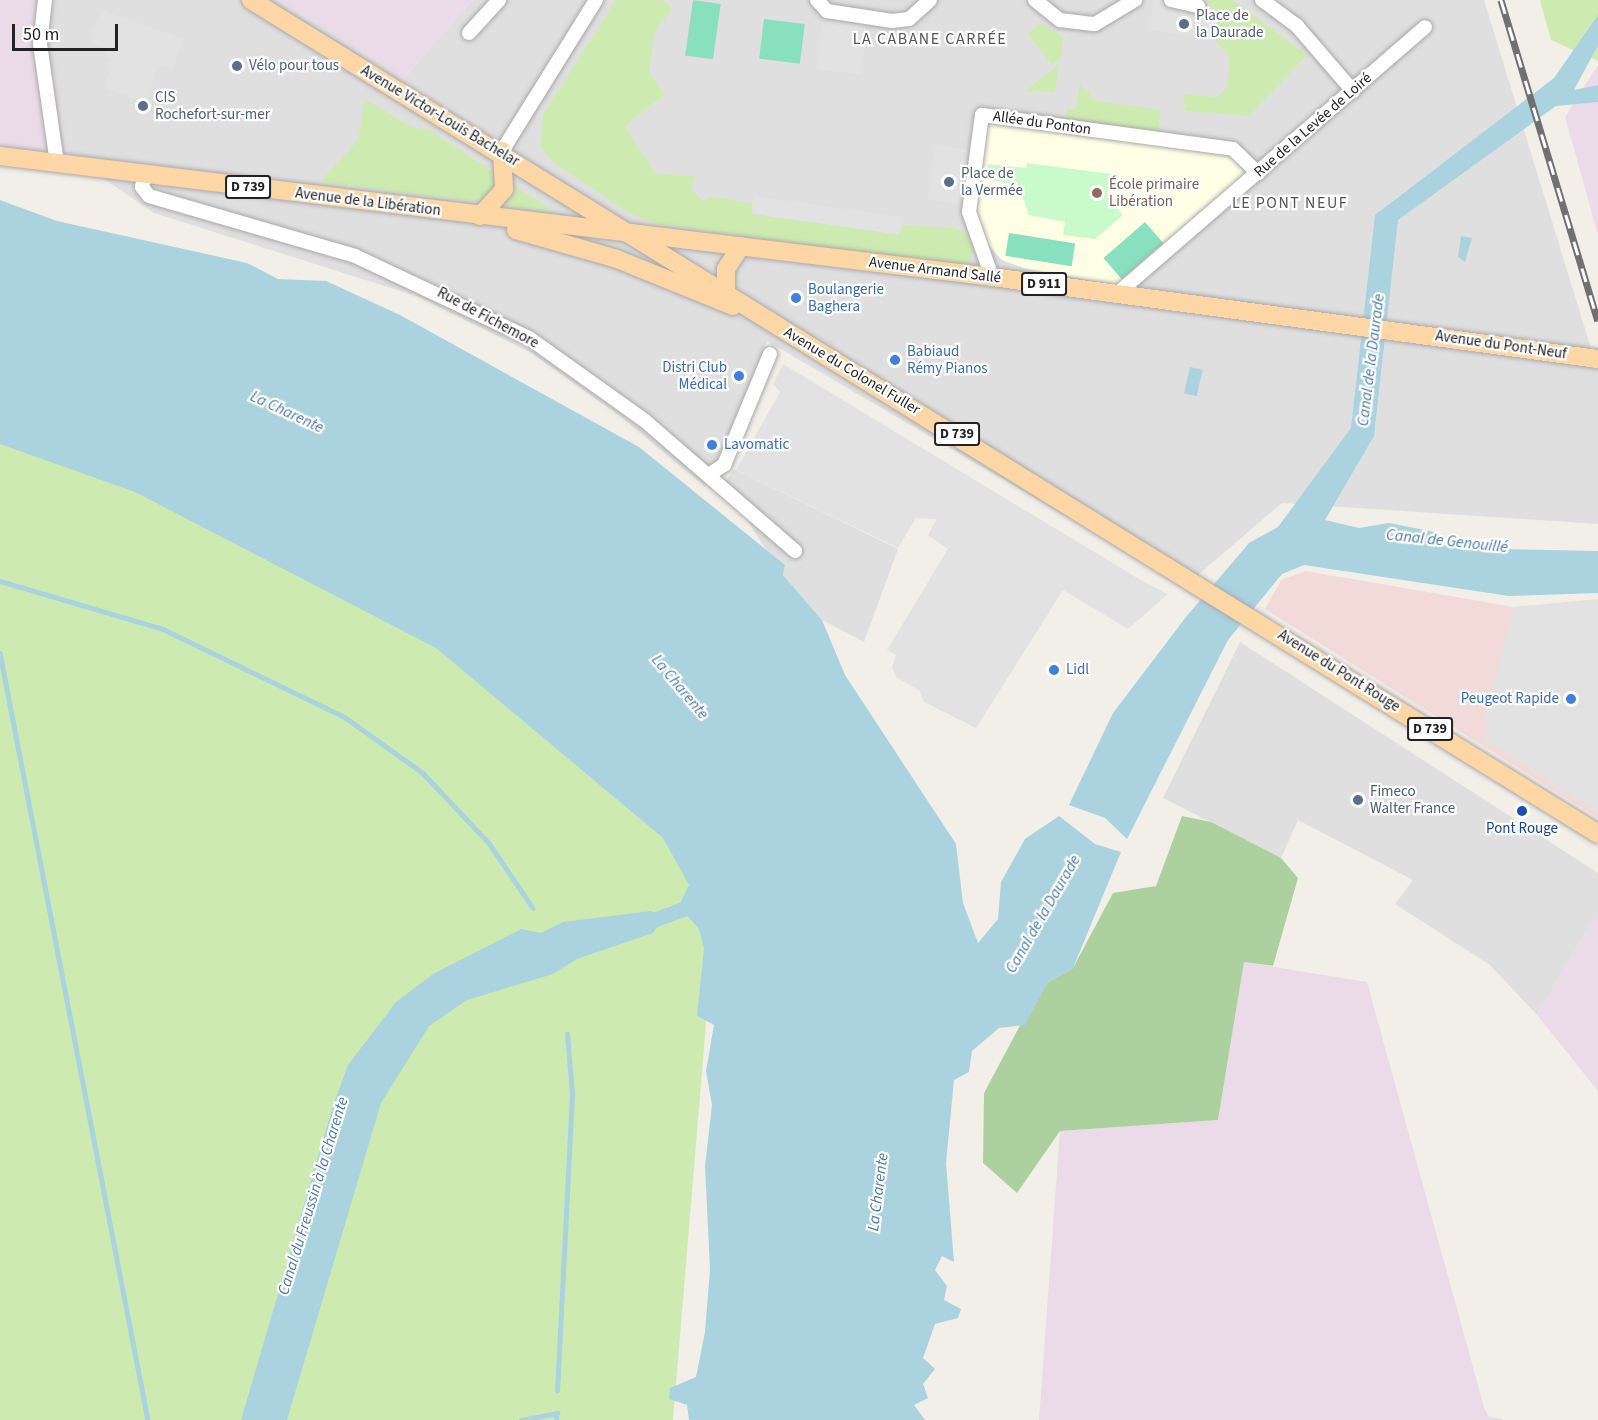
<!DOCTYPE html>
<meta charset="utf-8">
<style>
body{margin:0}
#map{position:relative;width:1598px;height:1420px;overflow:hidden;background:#f2efe9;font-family:"Source Sans 3",sans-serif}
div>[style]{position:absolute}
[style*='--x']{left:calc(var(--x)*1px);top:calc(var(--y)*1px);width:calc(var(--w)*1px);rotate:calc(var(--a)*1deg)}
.residential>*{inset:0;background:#e0dfdf}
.commercial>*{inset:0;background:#f2dad9}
.industrial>*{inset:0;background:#ebdbe8}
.education>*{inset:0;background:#ffffe5}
.grass>*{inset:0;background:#cdebb0}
.forest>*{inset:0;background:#add19e}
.park>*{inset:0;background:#c8facc}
.pitch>*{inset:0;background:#88e0be;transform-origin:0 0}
.parking>*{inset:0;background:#e2e2e2;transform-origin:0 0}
.water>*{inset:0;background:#aad3df;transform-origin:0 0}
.stream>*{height:4.5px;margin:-2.25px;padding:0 2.25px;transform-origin:2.25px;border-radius:2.25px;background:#aad3df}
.canal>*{height:15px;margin:-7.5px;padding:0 7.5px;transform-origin:7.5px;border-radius:7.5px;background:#aad3df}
.roads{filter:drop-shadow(0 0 2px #a9a9a9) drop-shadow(0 0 2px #a9a9a9)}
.minor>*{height:14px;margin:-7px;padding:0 7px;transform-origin:7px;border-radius:7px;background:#fff}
.major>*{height:18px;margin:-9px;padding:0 9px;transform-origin:9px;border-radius:9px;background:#fcd6a4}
.rail>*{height:7px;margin-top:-3.5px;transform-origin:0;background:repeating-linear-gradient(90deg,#fff 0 14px,#707070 0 28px);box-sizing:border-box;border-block:2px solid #707070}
.dots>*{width:16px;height:16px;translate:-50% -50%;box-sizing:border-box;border:3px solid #fff;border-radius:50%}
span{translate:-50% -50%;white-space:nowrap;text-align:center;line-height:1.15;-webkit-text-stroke:4.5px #fff;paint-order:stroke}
.shield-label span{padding:2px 4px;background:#fff;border:2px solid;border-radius:4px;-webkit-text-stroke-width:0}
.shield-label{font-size:14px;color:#222;font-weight:700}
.service-label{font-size:15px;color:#4e5e75}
.left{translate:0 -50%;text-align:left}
.street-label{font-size:15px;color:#222}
.education-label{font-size:15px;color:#785e54}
.shop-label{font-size:15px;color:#366cbe}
.right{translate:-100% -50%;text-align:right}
.transit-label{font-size:15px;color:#164399}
.neighbourhood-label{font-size:16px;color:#555;letter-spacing:1.5px}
.water-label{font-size:16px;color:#4a7aab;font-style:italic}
.scale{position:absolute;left:12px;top:24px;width:106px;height:27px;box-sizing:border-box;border:3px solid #222;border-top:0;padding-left:8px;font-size:18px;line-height:21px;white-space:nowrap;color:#222;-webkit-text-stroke:4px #fff;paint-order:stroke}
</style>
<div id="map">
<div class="residential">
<div style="clip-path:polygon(53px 0,278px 0,404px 78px,472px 0,1484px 0,1598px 371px,1598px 524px,1282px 503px,1185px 586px,767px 341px,721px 464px,705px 487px,621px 417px,530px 352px,416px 296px,154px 213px,68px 154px,47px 41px)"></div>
<div style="clip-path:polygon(734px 469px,898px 549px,864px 642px,822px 620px,783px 575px,785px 565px,766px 550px,749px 523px,752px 517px,721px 489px)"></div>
<div style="clip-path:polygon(1240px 642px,1598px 873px,1598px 912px,1537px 1015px,1490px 965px,1395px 904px,1413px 880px,1298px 820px,1281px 858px,1163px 798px)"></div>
</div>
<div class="commercial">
<div style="clip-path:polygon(1306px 571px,1514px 607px,1598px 599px,1598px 818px,1265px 609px,1281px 580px)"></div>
</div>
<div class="industrial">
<div style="clip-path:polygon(0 0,53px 0,47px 41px,68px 154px,0 154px)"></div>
<div style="clip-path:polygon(278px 0,472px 0,404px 78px)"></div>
<div style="clip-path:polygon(1598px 65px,1598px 235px,1565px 117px)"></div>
<div style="clip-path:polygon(1598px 912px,1598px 1091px,1537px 1015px)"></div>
<div style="clip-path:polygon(1244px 962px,1367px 982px,1484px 1407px,1488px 1416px,1505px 1420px,1039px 1420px,1060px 1131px,1218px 1120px)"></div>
</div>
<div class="education">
<div style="clip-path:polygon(982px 115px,1232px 157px,1246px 173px,1117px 285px,1023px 268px,1002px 260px,973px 228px)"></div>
</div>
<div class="grass">
<div style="clip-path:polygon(616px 0,663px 0,672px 9px,654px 32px,649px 73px,665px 94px,625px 126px,655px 173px,695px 176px,691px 189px,703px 201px,711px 196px,753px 204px,753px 214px,902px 232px,902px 225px,954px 228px,968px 233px,975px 248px,966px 267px,658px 224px,628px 213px,553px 162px,540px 146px,543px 114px)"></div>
<div style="clip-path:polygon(1206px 0,1233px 0,1307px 55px,1249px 116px,1185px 111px,1183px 94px,1217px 97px,1228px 86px,1229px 55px,1213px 39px,1218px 17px)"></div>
<div style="clip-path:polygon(1540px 0,1598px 0,1598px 61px,1551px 40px)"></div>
<div style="clip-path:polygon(1041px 23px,1063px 37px,1061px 58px,1052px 65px,1027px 34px)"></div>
<div style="clip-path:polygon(1059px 64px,1055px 92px,1025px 91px)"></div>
<div style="clip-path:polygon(1080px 84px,1095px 100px,1160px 110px,1159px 134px,1065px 122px,1067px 109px,1075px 110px)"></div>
<div style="clip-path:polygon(365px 99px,413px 128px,428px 129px,555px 212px,320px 182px,358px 140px)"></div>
<div style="clip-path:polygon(0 417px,469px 601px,717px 892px,673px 1420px,0 1420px)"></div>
</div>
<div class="forest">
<div style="clip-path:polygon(1182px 816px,1211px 822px,1281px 858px,1298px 878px,1273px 966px,1244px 962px,1218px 1120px,1060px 1131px,1017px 1193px,983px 1163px,984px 1093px,1032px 1003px,1048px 982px,1073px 968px,1113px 893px,1156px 886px)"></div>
</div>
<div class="park">
<div style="clip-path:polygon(1027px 163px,1111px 174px,1107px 196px,1123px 215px,1095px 239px,1063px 235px,1065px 222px,1029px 215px,1018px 185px,985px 179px,988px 164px,1026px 168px)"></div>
</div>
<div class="pitch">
<div style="left:693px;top:0;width:28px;height:56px;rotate:8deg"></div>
<div style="left:764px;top:19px;width:41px;height:40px;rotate:7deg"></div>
<div style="left:1145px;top:222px;width:28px;height:55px;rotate:49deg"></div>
<div style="left:1009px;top:233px;width:67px;height:23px;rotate:9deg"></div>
</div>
<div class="parking">
<div style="clip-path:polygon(1154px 0,1206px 0,1218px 17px,1213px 39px,1150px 30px)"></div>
<div style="clip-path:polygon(101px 10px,184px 39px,173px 69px,159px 65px,146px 103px,104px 88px,113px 60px,105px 56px,107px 49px,89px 43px)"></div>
<div style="left:822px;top:17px;width:45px;height:53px;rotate:6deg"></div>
<div style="left:935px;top:145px;width:36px;height:55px;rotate:8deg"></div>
<div style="left:754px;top:196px;width:149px;height:18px;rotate:8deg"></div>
<div style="clip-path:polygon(783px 364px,1139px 579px,1168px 594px,1128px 629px,1063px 590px,976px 728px,924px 702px,919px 690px,896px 677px,892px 667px,896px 655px,887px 650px,948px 549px,928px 535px,937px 519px,916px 518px,898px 548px,736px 470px,780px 392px,773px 384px)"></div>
<div style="clip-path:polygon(1598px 600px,1598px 812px,1482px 738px,1490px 725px,1484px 721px,1514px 607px)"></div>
</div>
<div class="water">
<div style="clip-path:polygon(1598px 15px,1598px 45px,1574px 90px,1598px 85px,1598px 102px,1556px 106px,1398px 220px,1374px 436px,1325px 520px,1359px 528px,1389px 523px,1435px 532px,1444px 545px,1459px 548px,1475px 542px,1500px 549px,1598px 551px,1598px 593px,1509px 596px,1304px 565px,1282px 574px,1228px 640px,1127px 839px,1105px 818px,1069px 805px,1113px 713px,1186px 617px,1249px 543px,1278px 527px,1351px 428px,1375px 215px,1554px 78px)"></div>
<div style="clip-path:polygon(0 200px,57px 221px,247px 263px,278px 279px,326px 281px,400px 315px,639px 447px,785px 565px,783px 575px,822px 620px,845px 675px,956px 844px,963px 903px,978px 943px,998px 919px,1001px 882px,1025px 839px,1059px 816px,1095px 844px,1121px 852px,1073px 968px,1048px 982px,1025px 1025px,999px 1028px,972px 1051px,969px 1072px,954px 1080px,946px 1163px,954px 1262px,942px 1256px,935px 1270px,947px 1286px,944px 1300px,961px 1309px,958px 1318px,935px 1324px,923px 1358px,935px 1369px,923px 1384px,928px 1398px,914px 1405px,925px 1420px,689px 1420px,687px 1405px,669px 1399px,670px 1388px,696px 1377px,705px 1332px,710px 1269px,705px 1166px,712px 1105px,706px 1071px,714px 1025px,697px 1016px,704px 948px,699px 929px,679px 906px,689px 885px,663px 838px,436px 648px,135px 492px,0 444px)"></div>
<div style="clip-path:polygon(1461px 236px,1472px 238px,1465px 262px,1458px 257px)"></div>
<div style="left:1190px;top:367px;width:13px;height:27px;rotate:13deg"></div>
<div style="clip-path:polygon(651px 911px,663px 918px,653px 933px,577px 959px,553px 974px,467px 1000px,429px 1026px,381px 1103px,287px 1420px,241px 1420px,333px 1106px,348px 1065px,396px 1002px,433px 974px,521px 929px,541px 933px,563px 922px)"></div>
</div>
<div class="stream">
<div style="--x:0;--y:581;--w:170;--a:16.4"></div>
<div style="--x:163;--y:629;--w:203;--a:25.9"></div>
<div style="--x:346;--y:718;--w:95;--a:35.5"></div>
<div style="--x:423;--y:773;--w:96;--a:46.7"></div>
<div style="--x:489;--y:843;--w:78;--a:55.9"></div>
<div style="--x:0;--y:653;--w:781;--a:79.08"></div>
<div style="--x:557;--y:1391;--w:298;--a:-87.1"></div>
<div style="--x:572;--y:1093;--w:59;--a:-94.8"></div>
<div style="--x:521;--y:1420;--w:37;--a:-11"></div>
<div style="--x:557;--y:1413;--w:7;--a:98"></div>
</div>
<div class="canal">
<div style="--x:645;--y:923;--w:61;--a:-20.2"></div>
</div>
<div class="roads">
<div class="minor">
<div style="--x:45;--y:0;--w:44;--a:96.5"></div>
<div style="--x:40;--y:44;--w:120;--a:81.9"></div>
<div style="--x:817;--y:0;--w:15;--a:48"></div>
<div style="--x:827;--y:11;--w:66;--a:8.7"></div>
<div style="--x:892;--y:21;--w:17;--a:-7"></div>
<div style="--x:909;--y:19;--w:28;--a:-42"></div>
<div style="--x:1035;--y:0;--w:32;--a:39"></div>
<div style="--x:1060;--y:20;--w:35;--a:7"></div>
<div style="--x:1095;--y:24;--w:47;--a:-31"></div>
<div style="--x:1171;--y:0;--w:28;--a:13"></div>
<div style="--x:1262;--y:0;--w:44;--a:36.6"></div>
<div style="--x:1297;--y:26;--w:86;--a:49.3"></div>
<div style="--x:469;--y:33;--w:45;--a:-47.7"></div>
<div style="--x:502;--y:151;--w:178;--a:-58.1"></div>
<div style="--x:145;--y:174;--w:13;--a:103"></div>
<div style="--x:142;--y:187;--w:11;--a:52"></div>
<div style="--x:149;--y:196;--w:215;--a:16.2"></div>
<div style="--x:355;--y:256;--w:192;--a:25.2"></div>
<div style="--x:529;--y:338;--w:141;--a:35.5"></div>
<div style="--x:644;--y:420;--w:200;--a:40.9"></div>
<div style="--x:992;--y:277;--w:69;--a:-109.5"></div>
<div style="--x:969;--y:212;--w:98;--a:-82.4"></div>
<div style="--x:982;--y:115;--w:253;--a:7.7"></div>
<div style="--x:1233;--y:149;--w:35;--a:44"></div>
<div style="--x:1118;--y:293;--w:406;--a:-40.9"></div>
<div style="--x:710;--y:474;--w:17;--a:-33"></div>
<div style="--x:724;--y:465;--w:120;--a:-67.5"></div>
</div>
<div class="major">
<div style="--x:251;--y:0;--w:1584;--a:31.76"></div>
<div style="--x:0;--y:156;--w:999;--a:6.95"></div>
<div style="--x:992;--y:277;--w:612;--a:7.71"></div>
<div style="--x:480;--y:216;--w:36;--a:-48"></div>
<div style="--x:504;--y:189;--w:38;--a:-93"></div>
<div style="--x:516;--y:230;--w:105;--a:16"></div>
<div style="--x:617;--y:259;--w:125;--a:22.1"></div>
<div style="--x:726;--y:294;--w:25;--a:-90"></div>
<div style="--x:726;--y:269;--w:27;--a:-57"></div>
</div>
</div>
<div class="rail">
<div style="--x:1501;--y:0;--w:335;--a:73.2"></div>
</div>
<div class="dots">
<div style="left:1184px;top:24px;background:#5c6f8a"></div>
<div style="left:237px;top:66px;background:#5c6f8a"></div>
<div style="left:143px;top:106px;background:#5c6f8a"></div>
<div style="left:949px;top:182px;background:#5c6f8a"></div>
<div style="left:1097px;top:193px;background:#8d6e63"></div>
<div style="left:796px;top:298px;background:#3f7fe0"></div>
<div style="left:895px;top:360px;background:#3f7fe0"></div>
<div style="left:739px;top:376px;background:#3f7fe0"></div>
<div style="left:712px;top:445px;background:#3f7fe0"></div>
<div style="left:1054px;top:670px;background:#3f7fe0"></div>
<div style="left:1571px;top:699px;background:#3f7fe0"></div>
<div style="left:1358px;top:800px;background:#5c6f8a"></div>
<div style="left:1522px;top:811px;background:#1a4fb4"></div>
</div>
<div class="shield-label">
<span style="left:248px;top:187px">D 739</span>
<span style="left:1044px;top:284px">D 911</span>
<span style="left:957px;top:434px">D 739</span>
<span style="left:1430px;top:729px">D 739</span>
</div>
<div class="service-label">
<span class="left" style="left:1196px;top:24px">Place de<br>la Daurade</span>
<span class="left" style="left:249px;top:66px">Vélo pour tous</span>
<span class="left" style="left:155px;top:106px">CIS<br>Rochefort-sur-mer</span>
<span class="left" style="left:961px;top:182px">Place de<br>la Vermée</span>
<span class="left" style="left:1370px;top:800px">Fimeco<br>Walter France</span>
</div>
<div class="street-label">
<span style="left:440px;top:116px;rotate:31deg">Avenue Victor-Louis Bachelar</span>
<span style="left:1042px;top:123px;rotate:8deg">Allée du Ponton</span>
<span style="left:1313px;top:125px;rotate:-41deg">Rue de la Levée de Loiré</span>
<span style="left:368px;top:202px;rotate:7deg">Avenue de la Libération</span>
<span style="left:935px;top:270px;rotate:7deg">Avenue Armand Sallé</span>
<span style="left:488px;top:318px;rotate:28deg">Rue de Fichemore</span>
<span style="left:1501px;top:345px;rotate:8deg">Avenue du Pont-Neuf</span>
<span style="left:852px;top:371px;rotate:31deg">Avenue du Colonel Fuller</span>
<span style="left:1339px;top:671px;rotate:32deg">Avenue du Pont Rouge</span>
</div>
<div class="education-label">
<span class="left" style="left:1109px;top:193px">École primaire<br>Libération</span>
</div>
<div class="shop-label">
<span class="left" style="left:808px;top:298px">Boulangerie<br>Baghera</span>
<span class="left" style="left:907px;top:360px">Babiaud<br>Rémy Pianos</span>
<span class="right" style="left:727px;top:376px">Distri Club<br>Médical</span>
<span class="left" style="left:724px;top:445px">Lavomatic</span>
<span class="left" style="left:1066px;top:670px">Lidl</span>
<span class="right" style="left:1559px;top:699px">Peugeot Rapide</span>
</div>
<div class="transit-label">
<span style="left:1522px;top:829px">Pont Rouge</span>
</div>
<div class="neighbourhood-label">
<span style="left:930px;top:39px">LA CABANE CARRÉE</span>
<span style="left:1290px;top:203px">LE PONT NEUF</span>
</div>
<div class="water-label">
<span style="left:1371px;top:360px;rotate:-83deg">Canal de la Daurade</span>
<span style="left:287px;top:412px;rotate:25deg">La Charente</span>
<span style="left:1447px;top:541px;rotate:6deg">Canal de Genouillé</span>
<span style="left:680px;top:687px;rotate:50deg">La Charente</span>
<span style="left:1043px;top:914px;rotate:-60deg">Canal de la Daurade</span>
<span style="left:878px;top:1192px;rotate:-83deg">La Charente</span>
<span style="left:313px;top:1196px;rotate:-73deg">Canal du Freussin à la Charente</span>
</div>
<div class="scale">50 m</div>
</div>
